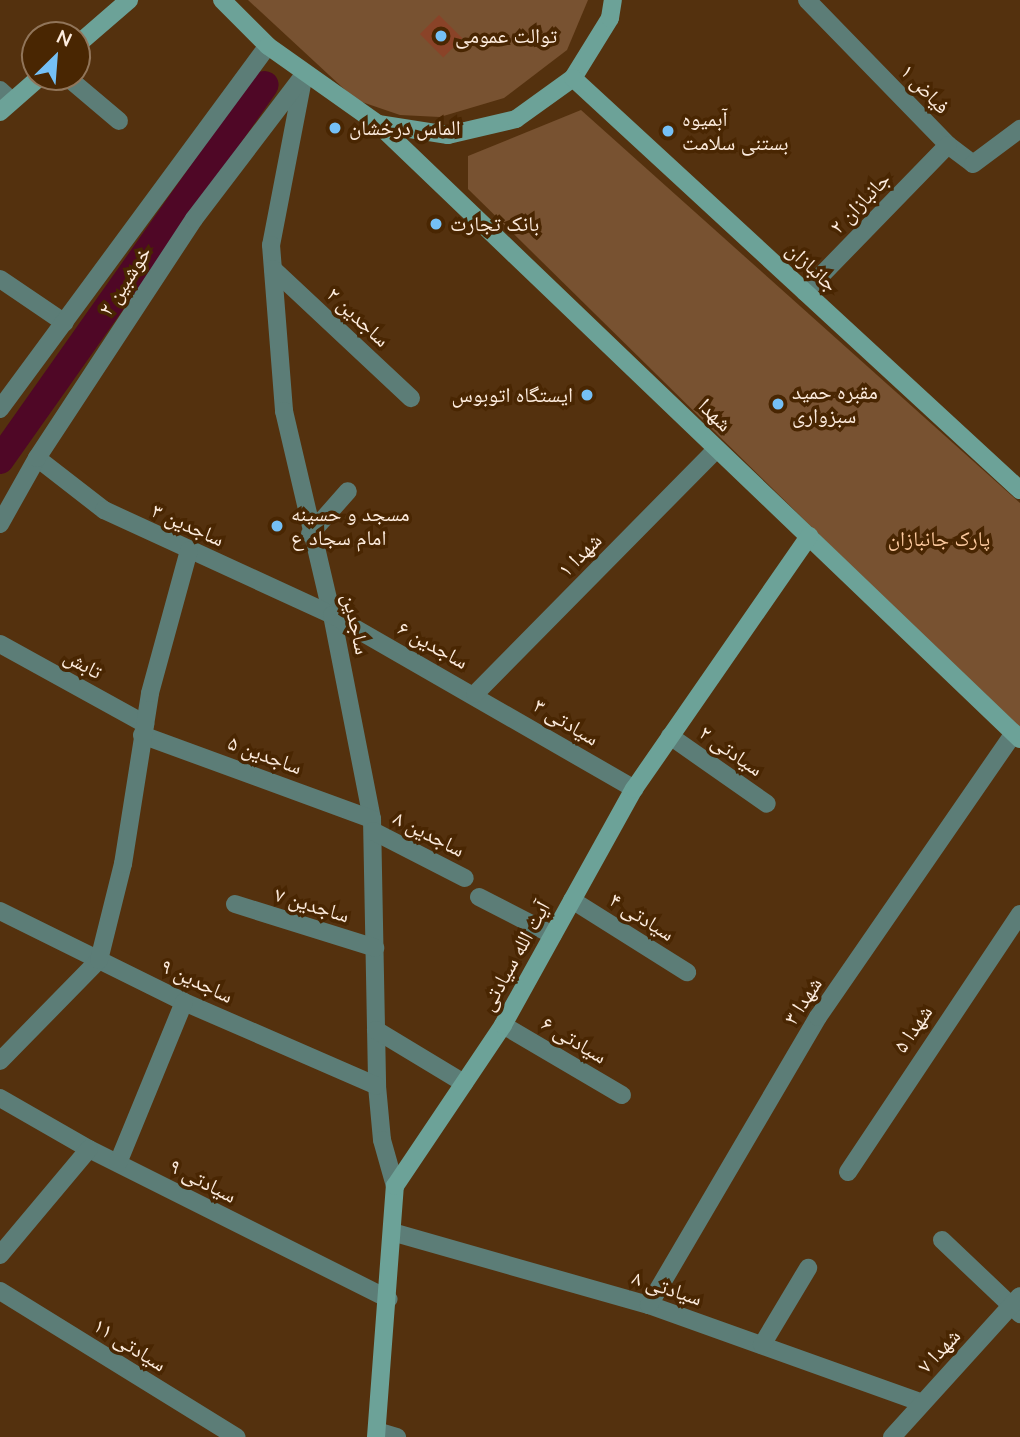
<!DOCTYPE html>
<meta charset="utf-8">
<style>
body{margin:0}
#map{position:relative;width:1020px;height:1437px;overflow:hidden;background:#54310e;font-family:"Nunito Sans","Noto Naskh Arabic",sans-serif}
div>[style]{position:absolute}
[style*='--x']{left:calc(var(--x)*1px);top:calc(var(--y)*1px);width:calc(var(--w)*1px);rotate:calc(var(--a)*1deg)}
.green>*{inset:0;background:#785231}
.canal>*{height:28px;margin:-14px;padding:0 14px;transform-origin:14px;border-radius:14px;background:#4f0726}
.building>*{inset:0;background:#8a4328;transform-origin:0 0}
.street>*{height:18px;margin:-9px;padding:0 9px;transform-origin:9px;border-radius:9px;background:#5c7d77}
.secondary>*{height:18px;margin:-9px;padding:0 9px;transform-origin:9px;border-radius:9px;background:#6ca298}
.dots>*{width:19px;height:19px;translate:-50% -50%;box-sizing:border-box;border:4px solid #492602;border-radius:50%}
span{translate:-50% -50%;white-space:nowrap;text-align:center;line-height:1.15;-webkit-text-stroke:7px #492602;paint-order:stroke}
.poi-label{font-size:21px;color:#fdecde}
.left{translate:0 -50%;text-align:left}
.right{translate:-100% -50%;text-align:right}
.street-label{font-size:21px;color:#fdecde}
.park-label{font-size:21px;color:#fcc99e}
.north{position:absolute;left:21px;top:21px;width:70px;height:70px;box-sizing:border-box;background:#492602;border:2px solid #91755a;border-radius:50%;rotate:25deg;font-size:19px;font-weight:700;line-height:28px;text-align:center;color:#fdecde}
.north::after{content:'';display:block;margin:auto;width:24px;height:32px;background:#75c0f6;clip-path:polygon(50% 0,100% 100%,50% 72%,0 100%)}
</style>
<div id="map">
<div class="green">
<div style="clip-path:polygon(248px 0,588px 0,567px 50px,504px 98px,440px 117px,400px 115px,356px 100px)"></div>
<div style="clip-path:polygon(581px 110px,1020px 503px,1020px 732px,468px 189px,468px 156px)"></div>
</div>
<div class="canal">
<div style="--x:0;--y:460;--w:459;--a:-54.8"></div>
</div>
<div class="building">
<div style="left:439px;top:15px;width:33px;height:27px;rotate:45deg"></div>
</div>
<div class="street">
<div style="--x:807;--y:0;--w:202;--a:45.8"></div>
<div style="--x:948;--y:145;--w:31;--a:37"></div>
<div style="--x:973;--y:164;--w:59;--a:-36.7"></div>
<div style="--x:304;--y:74;--w:174;--a:100.9"></div>
<div style="--x:271;--y:245;--w:167;--a:85.5"></div>
<div style="--x:284;--y:411;--w:210;--a:76.8"></div>
<div style="--x:332;--y:615;--w:208;--a:78.9"></div>
<div style="--x:372;--y:819;--w:267;--a:88.9"></div>
<div style="--x:377;--y:1086;--w:54;--a:84.7"></div>
<div style="--x:382;--y:1140;--w:48;--a:74.2"></div>
<div style="--x:67;--y:77;--w:68;--a:40.2"></div>
<div style="--x:0;--y:90;--w:16;--a:43"></div>
<div style="--x:273;--y:269;--w:189;--a:43.1"></div>
<div style="--x:0;--y:279;--w:78;--a:34.1"></div>
<div style="--x:805;--y:292;--w:205;--a:-45.8"></div>
<div style="--x:0;--y:409;--w:451;--a:-53.6"></div>
<div style="--x:37;--y:458;--w:85;--a:37.8"></div>
<div style="--x:104;--y:510;--w:251;--a:24.7"></div>
<div style="--x:332;--y:615;--w:349;--a:29.9"></div>
<div style="--x:0;--y:524;--w:76;--a:-60.7"></div>
<div style="--x:37;--y:458;--w:286;--a:-56.7"></div>
<div style="--x:194;--y:219;--w:178;--a:-52.7"></div>
<div style="--x:310;--y:534;--w:57;--a:-48.5"></div>
<div style="--x:0;--y:644;--w:166;--a:28.9"></div>
<div style="--x:475;--y:694;--w:344;--a:-45.4"></div>
<div style="--x:142;--y:735;--w:245;--a:20.1"></div>
<div style="--x:670;--y:736;--w:118;--a:35"></div>
<div style="--x:373;--y:831;--w:103;--a:27.1"></div>
<div style="--x:479;--y:897;--w:83;--a:27.2"></div>
<div style="--x:572;--y:900;--w:136;--a:32.1"></div>
<div style="--x:235;--y:904;--w:147;--a:17.4"></div>
<div style="--x:0;--y:911;--w:205;--a:26.3"></div>
<div style="--x:184;--y:1002;--w:210;--a:23.5"></div>
<div style="--x:503;--y:1025;--w:138;--a:30.5"></div>
<div style="--x:376;--y:1030;--w:103;--a:31.1"></div>
<div style="--x:0;--y:1061;--w:141;--a:-45.6"></div>
<div style="--x:99;--y:960;--w:99;--a:-76"></div>
<div style="--x:123;--y:864;--w:173;--a:-81"></div>
<div style="--x:150;--y:693;--w:148;--a:-74.7"></div>
<div style="--x:0;--y:1098;--w:103;--a:29.8"></div>
<div style="--x:89;--y:1149;--w:335;--a:26.6"></div>
<div style="--x:118;--y:1163;--w:174;--a:-67.7"></div>
<div style="--x:848;--y:1172;--w:310;--a:-56.3"></div>
<div style="--x:392;--y:1232;--w:267;--a:15.9"></div>
<div style="--x:649;--y:1305;--w:290;--a:19.7"></div>
<div style="--x:942;--y:1240;--w:108;--a:43.5"></div>
<div style="--x:0;--y:1255;--w:138;--a:-50"></div>
<div style="--x:0;--y:1291;--w:278;--a:31.7"></div>
<div style="--x:649;--y:1305;--w:334;--a:-59.6"></div>
<div style="--x:818;--y:1017;--w:345;--a:-55.4"></div>
<div style="--x:762;--y:1345;--w:90;--a:-59.1"></div>
<div style="--x:377;--y:1431;--w:21;--a:17"></div>
<div style="--x:892;--y:1437;--w:190;--a:-47.8"></div>
</div>
<div class="secondary">
<div style="--x:222;--y:0;--w:65;--a:45"></div>
<div style="--x:268;--y:46;--w:135;--a:35.3"></div>
<div style="--x:378;--y:124;--w:71;--a:8.9"></div>
<div style="--x:448;--y:135;--w:70;--a:-13.2"></div>
<div style="--x:516;--y:119;--w:70;--a:-35.7"></div>
<div style="--x:573;--y:78;--w:70;--a:-58.3"></div>
<div style="--x:610;--y:18;--w:18;--a:-81"></div>
<div style="--x:77;--y:45;--w:69;--a:-40.9"></div>
<div style="--x:573;--y:78;--w:608;--a:42.67"></div>
<div style="--x:0;--y:112;--w:53;--a:-41.2"></div>
<div style="--x:378;--y:124;--w:889;--a:43.77"></div>
<div style="--x:376;--y:1437;--w:252;--a:-85.7"></div>
<div style="--x:395;--y:1186;--w:194;--a:-56.1"></div>
<div style="--x:503;--y:1025;--w:270;--a:-61"></div>
<div style="--x:634;--y:789;--w:308;--a:-55.3"></div>
</div>
<div class="dots">
<div style="left:441px;top:36px;background:#75c0f6"></div>
<div style="left:335px;top:128px;background:#75c0f6"></div>
<div style="left:668px;top:131px;background:#75c0f6"></div>
<div style="left:436px;top:224px;background:#75c0f6"></div>
<div style="left:587px;top:395px;background:#75c0f6"></div>
<div style="left:778px;top:404px;background:#75c0f6"></div>
<div style="left:277px;top:526px;background:#75c0f6"></div>
</div>
<div class="poi-label">
<span class="left" style="left:455px;top:36px">توالت عمومی</span>
<span class="left" style="left:682px;top:131px">آبمیوه<br>بستنی سلامت</span>
<span class="left" style="left:349px;top:128px">الماس درخشان</span>
<span class="left" style="left:450px;top:224px">بانک تجارت</span>
<span class="left" style="left:792px;top:404px">مقبره حمید<br>سبزواری</span>
<span class="right" style="left:573px;top:395px">ایستگاه اتوبوس</span>
<span class="left" style="left:291px;top:526px">مسجد و حسینه<br>امام سجاد ع</span>
</div>
<div class="street-label">
<span style="left:925px;top:89px;rotate:46deg">فیاض ۱</span>
<span style="left:860px;top:203px;rotate:-46deg">جانبازان ۲</span>
<span style="left:812px;top:267px;rotate:43deg">جانبازان</span>
<span style="left:125px;top:281px;rotate:-57deg">خوشبین ۲</span>
<span style="left:358px;top:317px;rotate:43deg">ساجدین ۲</span>
<span style="left:715px;top:415px;rotate:44deg">شهدا</span>
<span style="left:188px;top:525px;rotate:24deg">ساجدین ۳</span>
<span style="left:580px;top:555px;rotate:-45deg">شهدا ۱</span>
<span style="left:356px;top:624px;rotate:77deg">ساجدین</span>
<span style="left:433px;top:645px;rotate:29deg">ساجدین ۶</span>
<span style="left:83px;top:664px;rotate:29deg">تابش</span>
<span style="left:566px;top:722px;rotate:31deg">سیادتی ۳</span>
<span style="left:731px;top:751px;rotate:35deg">سیادتی ۲</span>
<span style="left:265px;top:755px;rotate:20deg">ساجدین ۵</span>
<span style="left:429px;top:834px;rotate:27deg">ساجدین ۸</span>
<span style="left:312px;top:905px;rotate:17deg">ساجدین ۷</span>
<span style="left:642px;top:917px;rotate:32deg">سیادتی ۴</span>
<span style="left:515px;top:956px;rotate:-61deg">آیت الله سیادتی</span>
<span style="left:197px;top:981px;rotate:25deg">ساجدین ۹</span>
<span style="left:803px;top:1001px;rotate:-57deg">شهدا ۳</span>
<span style="left:913px;top:1029px;rotate:-56deg">شهدا ۵</span>
<span style="left:574px;top:1040px;rotate:31deg">سیادتی ۶</span>
<span style="left:203px;top:1181px;rotate:27deg">سیادتی ۹</span>
<span style="left:667px;top:1288px;rotate:18deg">سیادتی ۸</span>
<span style="left:130px;top:1345px;rotate:32deg">سیادتی ۱۱</span>
<span style="left:939px;top:1351px;rotate:-47deg">شهدا ۷</span>
</div>
<div class="park-label">
<span style="left:939px;top:539px">پارک جانبازان</span>
</div>
<div class="north">N</div>
</div>
